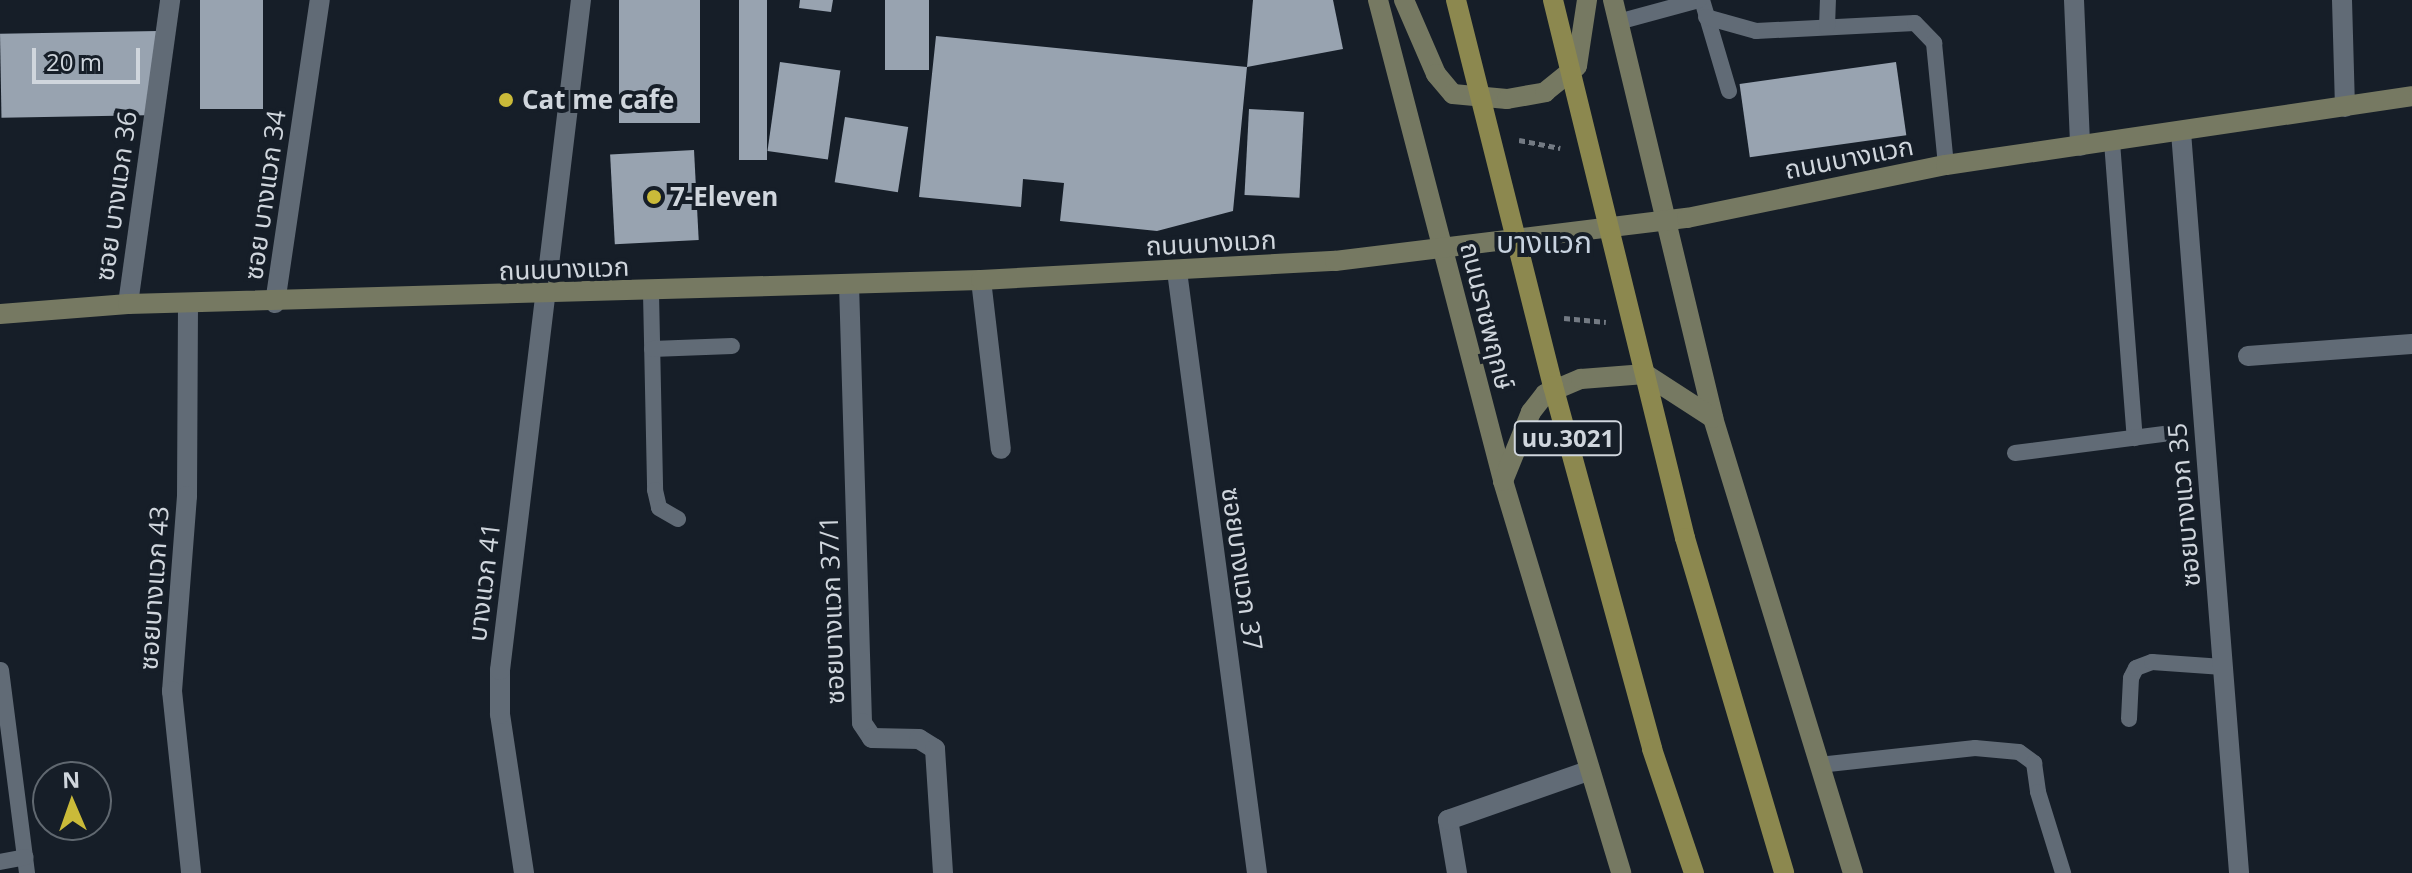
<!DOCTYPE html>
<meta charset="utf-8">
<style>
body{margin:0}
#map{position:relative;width:2412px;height:873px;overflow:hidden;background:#161e28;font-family:"Open Sans","Noto Sans Thai",sans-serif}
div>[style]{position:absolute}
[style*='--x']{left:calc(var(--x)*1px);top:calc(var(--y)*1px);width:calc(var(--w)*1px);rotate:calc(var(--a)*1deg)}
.building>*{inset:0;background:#98a3b0;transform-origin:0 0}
.path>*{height:5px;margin-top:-2.5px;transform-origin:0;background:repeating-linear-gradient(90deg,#737a83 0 6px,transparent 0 10px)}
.lane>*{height:16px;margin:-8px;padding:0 8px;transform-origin:8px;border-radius:8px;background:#616b76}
.street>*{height:20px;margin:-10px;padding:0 10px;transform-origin:10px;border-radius:10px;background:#616b76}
.secondary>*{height:20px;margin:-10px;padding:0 10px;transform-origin:10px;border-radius:10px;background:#767962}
.primary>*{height:20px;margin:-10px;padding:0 10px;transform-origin:10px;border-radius:10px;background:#8c884f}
.dots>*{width:22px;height:22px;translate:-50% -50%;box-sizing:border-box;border:4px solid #161e28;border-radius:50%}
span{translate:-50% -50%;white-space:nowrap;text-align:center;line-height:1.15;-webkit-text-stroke:8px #161e28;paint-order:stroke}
.shield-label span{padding:2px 6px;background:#161e28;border:2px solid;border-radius:6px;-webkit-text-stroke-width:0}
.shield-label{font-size:24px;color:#d0d6dd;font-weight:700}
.poi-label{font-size:26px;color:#d0d6dd;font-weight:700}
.left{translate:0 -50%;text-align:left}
.street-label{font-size:26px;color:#d0d6dd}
.quarter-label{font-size:30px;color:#c7d2df}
.north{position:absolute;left:32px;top:761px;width:80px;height:80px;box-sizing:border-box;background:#161e28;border:2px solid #606870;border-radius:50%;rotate:358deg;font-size:22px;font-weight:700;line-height:32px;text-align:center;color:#d0d6dd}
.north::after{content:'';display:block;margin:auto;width:28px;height:36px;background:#caba39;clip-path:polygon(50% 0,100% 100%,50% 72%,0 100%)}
.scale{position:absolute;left:32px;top:48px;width:108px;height:36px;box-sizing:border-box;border:4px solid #d0d6dd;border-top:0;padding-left:10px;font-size:24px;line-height:28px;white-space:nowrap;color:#d0d6dd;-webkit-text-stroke:6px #161e28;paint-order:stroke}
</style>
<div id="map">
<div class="building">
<div style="left:200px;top:0;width:63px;height:109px"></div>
<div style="left:619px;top:0;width:81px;height:123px"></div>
<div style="left:739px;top:0;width:28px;height:160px"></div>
<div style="clip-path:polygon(800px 0,833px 0,831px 12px,799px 8px)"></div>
<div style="left:885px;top:0;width:44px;height:70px"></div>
<div style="clip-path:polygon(1253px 0,1333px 0,1343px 49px,1247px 67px)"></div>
<div style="left:158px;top:31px;width:84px;height:158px;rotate:89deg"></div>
<div style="clip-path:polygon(936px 36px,1247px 67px,1233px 211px,1157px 231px,1060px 221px,1064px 183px,1023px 179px,1021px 207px,919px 197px)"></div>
<div style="left:780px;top:62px;width:61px;height:90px;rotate:8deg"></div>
<div style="left:1896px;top:62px;width:74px;height:158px;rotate:82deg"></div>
<div style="left:1249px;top:109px;width:55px;height:86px;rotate:3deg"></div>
<div style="left:845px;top:117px;width:64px;height:66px;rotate:9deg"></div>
<div style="left:694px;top:150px;width:90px;height:84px;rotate:87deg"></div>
</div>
<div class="path">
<div style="--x:1519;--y:140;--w:42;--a:11"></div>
<div style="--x:1564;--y:318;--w:42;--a:5.4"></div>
</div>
<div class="lane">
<div style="--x:1702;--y:0;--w:95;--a:73.5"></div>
<div style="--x:1706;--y:17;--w:52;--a:15.6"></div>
<div style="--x:1756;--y:31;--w:159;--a:-2.9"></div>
<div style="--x:1915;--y:23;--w:28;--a:46"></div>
<div style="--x:1934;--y:43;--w:123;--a:84.4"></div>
<div style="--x:1618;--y:22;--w:84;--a:-15.2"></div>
<div style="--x:1827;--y:27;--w:27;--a:-88"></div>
<div style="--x:2112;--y:142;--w:297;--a:85.6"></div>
<div style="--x:651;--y:293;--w:197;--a:88.8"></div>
<div style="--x:655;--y:490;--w:18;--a:77"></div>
<div style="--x:659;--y:508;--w:22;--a:30"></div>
<div style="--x:652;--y:349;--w:80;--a:-2.1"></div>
<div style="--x:2015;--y:453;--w:164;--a:-7.3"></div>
<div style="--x:1;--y:670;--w:205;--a:82.7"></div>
<div style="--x:2129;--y:719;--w:41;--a:-87.2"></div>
<div style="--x:2131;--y:678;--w:11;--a:-63"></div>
<div style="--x:2136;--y:668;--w:17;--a:-21"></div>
<div style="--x:2152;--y:662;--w:71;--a:4"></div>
<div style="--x:1819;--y:765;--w:157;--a:-6.2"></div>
<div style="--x:1975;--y:748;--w:44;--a:5.2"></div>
<div style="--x:2019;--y:752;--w:19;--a:36"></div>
<div style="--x:2034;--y:763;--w:29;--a:82"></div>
<div style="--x:2038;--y:792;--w:85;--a:72.8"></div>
<div style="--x:0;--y:862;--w:26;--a:-11"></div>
</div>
<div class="street">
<div style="--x:2074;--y:0;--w:146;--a:87.6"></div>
<div style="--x:2342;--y:0;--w:107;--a:88.4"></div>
<div style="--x:2181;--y:132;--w:743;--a:85.52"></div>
<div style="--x:1177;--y:271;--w:607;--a:82.43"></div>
<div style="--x:981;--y:280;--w:170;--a:83.3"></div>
<div style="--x:849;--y:284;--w:439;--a:88.3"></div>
<div style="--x:862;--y:723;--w:18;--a:56"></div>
<div style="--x:872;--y:738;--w:47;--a:1.2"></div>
<div style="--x:919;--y:739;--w:19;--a:32"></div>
<div style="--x:935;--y:749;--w:124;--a:86.3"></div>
<div style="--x:275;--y:303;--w:306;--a:-81.6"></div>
<div style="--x:128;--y:304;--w:307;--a:-82.1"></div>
<div style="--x:188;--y:305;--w:191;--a:90.3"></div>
<div style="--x:187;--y:496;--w:196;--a:94.4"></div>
<div style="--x:172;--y:691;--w:183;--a:84"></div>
<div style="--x:2248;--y:356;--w:164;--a:-4.2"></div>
<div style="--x:524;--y:873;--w:161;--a:-98.6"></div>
<div style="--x:500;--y:714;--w:44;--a:-90"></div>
<div style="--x:500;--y:670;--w:675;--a:-83.11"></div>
<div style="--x:1457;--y:873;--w:54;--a:-99.6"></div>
<div style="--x:1448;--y:820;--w:148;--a:-19.3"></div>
</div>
<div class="secondary">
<div style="--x:1378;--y:0;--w:497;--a:75.4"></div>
<div style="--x:1503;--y:481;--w:409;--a:73.2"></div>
<div style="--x:1404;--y:0;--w:81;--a:66.6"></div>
<div style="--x:1436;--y:74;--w:26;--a:50"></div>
<div style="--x:1453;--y:94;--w:54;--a:5.3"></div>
<div style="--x:1507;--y:99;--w:39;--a:-10"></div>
<div style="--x:1545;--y:92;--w:41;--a:-39.1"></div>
<div style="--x:1577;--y:66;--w:67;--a:-81.4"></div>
<div style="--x:1613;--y:0;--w:430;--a:76.5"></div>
<div style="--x:1713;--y:418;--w:476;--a:72.9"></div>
<div style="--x:0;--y:314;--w:128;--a:-4.5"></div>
<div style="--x:128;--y:304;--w:853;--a:-1.61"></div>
<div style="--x:981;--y:280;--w:355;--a:-3.1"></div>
<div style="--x:1335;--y:261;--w:355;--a:-7"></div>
<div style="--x:1687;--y:218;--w:264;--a:-11.6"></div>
<div style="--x:1946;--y:165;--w:471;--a:-8.4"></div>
<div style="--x:1503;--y:481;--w:74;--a:-67.9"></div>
<div style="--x:1531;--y:412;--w:23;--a:-52"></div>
<div style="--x:1545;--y:394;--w:39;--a:-23"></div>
<div style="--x:1581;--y:379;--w:64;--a:-4.5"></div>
<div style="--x:1645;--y:374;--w:81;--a:32.9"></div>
</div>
<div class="primary">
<div style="--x:1456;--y:0;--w:398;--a:75.9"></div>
<div style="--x:1553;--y:386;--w:376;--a:74.7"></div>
<div style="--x:1652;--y:749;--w:131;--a:71.3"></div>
<div style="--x:1553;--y:0;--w:554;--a:76.21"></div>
<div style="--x:1685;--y:538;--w:349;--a:73.5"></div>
</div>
<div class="dots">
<div style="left:506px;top:100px;background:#caba39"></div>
<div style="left:654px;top:197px;background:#caba39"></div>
</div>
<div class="shield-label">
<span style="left:1568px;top:438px">นบ.3021</span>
</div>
<div class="poi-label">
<span class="left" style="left:522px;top:100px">Cat me cafe</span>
<span class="left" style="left:670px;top:197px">7-Eleven</span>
</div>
<div class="street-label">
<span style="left:1849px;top:158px;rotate:-11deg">ถนนบางแวก</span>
<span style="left:265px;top:195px;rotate:-82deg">ซอย บางแวก 34</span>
<span style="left:116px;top:196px;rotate:-82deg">ซอย บางแวก 36</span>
<span style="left:1211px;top:243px;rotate:-3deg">ถนนบางแวก</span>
<span style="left:564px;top:269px;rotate:-2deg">ถนนบางแวก</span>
<span style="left:1487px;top:316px;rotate:76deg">ถนนราชพฤกษ์</span>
<span style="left:2184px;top:505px;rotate:-95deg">ซอยบางแวก 35</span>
<span style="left:1242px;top:569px;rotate:82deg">ซอยบางแวก 37</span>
<span style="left:484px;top:582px;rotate:-83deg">บางแวก 41</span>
<span style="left:154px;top:588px;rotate:-86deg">ซอยบางแวก 43</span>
<span style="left:832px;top:610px;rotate:-92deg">ซอยบางแวก 37/1</span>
</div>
<div class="quarter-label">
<span style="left:1544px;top:242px">บางแวก</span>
</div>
<div class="north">N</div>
<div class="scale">20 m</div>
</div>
